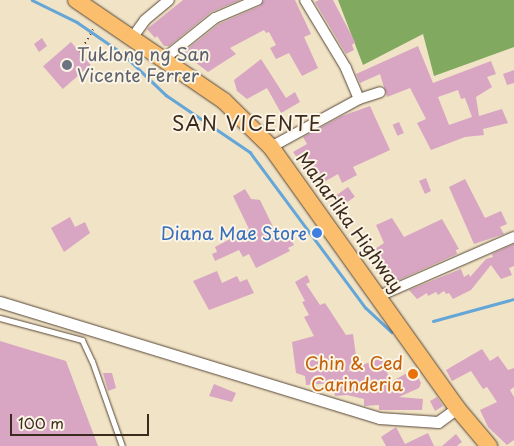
<!DOCTYPE html>
<style>
body{margin:0}
#map{position:relative;width:514px;height:446px;overflow:hidden;background:#f1e3c5;font-family:"Playpen Sans",sans-serif}
div>[style]{position:absolute}
[style*='--x']{left:calc(var(--x)*1px);top:calc(var(--y)*1px);width:calc(var(--w)*1px);rotate:calc(var(--a)*1deg)}
.forest>*{inset:0;background:#81aa60}
.stream>*{height:2.5px;margin:-1.25px;padding:0 1.25px;transform-origin:1.25px;border-radius:1.25px;background:#64a6d8}
.building>*{inset:0;background:#d8a6c3;transform-origin:0 0}
.path>*{height:2px;margin-top:-1px;transform-origin:0;background:repeating-linear-gradient(90deg,#564637 0 1px,transparent 0 5px)}
.roads{filter:drop-shadow(0 0 1px #564637) drop-shadow(0 0 1px #564637)}
.service>*{height:5px;margin:-2.5px;padding:0 2.5px;transform-origin:2.5px;border-radius:2.5px;background:#fff}
.minor>*{height:10px;margin:-5px;padding:0 5px;transform-origin:5px;border-radius:5px;background:#fff}
.tertiary>*{height:11px;margin:-5.5px;padding:0 5.5px;transform-origin:5.5px;border-radius:5.5px;background:#fff}
.trunk>*{height:16px;margin:-8px;padding:0 8px;transform-origin:8px;border-radius:8px;background:#fabe6d}
.dots>*{width:14px;height:14px;translate:-50% -50%;box-sizing:border-box;border:2px solid #fcf5e5;border-radius:50%}
span{translate:-50% -50%;white-space:nowrap;text-align:center;line-height:1.15;-webkit-text-stroke:4px #fcf5e5;paint-order:stroke}
.worship-label{font-size:18px;color:#5b616d}
.left{translate:0 -50%;text-align:left}
.street-label{font-size:18px;color:#3b2a1e}
.shop-label{font-size:18px;color:#366cbe}
.right{translate:-100% -50%;text-align:right}
.food-label{font-size:18px;color:#c56008}
.quarter-label{font-size:20px;color:#3b2a1e;letter-spacing:1px}
.scale{position:absolute;left:10px;top:414px;width:139px;height:22px;box-sizing:border-box;border:2px solid #3b2a1e;border-top:0;padding-left:6px;font-size:15px;line-height:18px;white-space:nowrap;color:#3b2a1e;-webkit-text-stroke:4px #fcf5e5;paint-order:stroke}
</style>
<div id="map">
<div class="forest">
<div style="clip-path:polygon(338px 0,514px 0,514px 47px,434px 76px,423px 34px,363px 65px)"></div>
</div>
<div class="stream">
<div style="--x:32;--y:0;--w:50;--a:26.1"></div>
<div style="--x:77;--y:22;--w:55;--a:34.6"></div>
<div style="--x:122;--y:53;--w:61;--a:43.7"></div>
<div style="--x:166;--y:95;--w:102;--a:34.2"></div>
<div style="--x:250;--y:152;--w:194;--a:53.4"></div>
<div style="--x:366;--y:308;--w:35;--a:43"></div>
<div style="--x:433;--y:321;--w:84;--a:-15.2"></div>
</div>
<div class="building">
<div style="clip-path:polygon(183px 0,240px 0,211px 12px,169px 46px,164px 46px,157px 36px,155px 38px,147px 29px)"></div>
<div style="clip-path:polygon(264px 0,295px 0,311px 34px,304px 37px,318px 68px,302px 76px,289px 53px,276px 59px,270px 48px,276px 45px,269px 32px,266px 33px,264px 30px,230px 48px,236px 54px,208px 72px,183px 53px,180px 55px,219px 24px,260px 6px)"></div>
<div style="clip-path:polygon(319px 0,333px 0,355px 42px,352px 45px,354px 50px,346px 54px,315px 2px)"></div>
<div style="clip-path:polygon(42px 38px,47px 46px,39px 52px,34px 44px)"></div>
<div style="left:71px;top:42px;width:30px;height:37px;rotate:49deg"></div>
<div style="clip-path:polygon(evenodd,418px 46px,433px 83px,491px 61px,496px 74px,487px 77px,492px 87px,476px 97px,479px 116px,502px 109px,508px 123px,483px 129px,484px 135px,465px 137px,431px 150px,417px 123px,426px 119px,410px 88px,387px 97px,380px 74px,360px 83px,356px 74px,418px 46px,458px 90px,461px 99px,465px 98px,472px 117px,449px 125px,438px 97px,458px 90px)"></div>
<div style="clip-path:polygon(261px 59px,286px 98px,295px 92px,300px 102px,281px 113px,267px 88px,247px 99px,237px 91px,234px 80px)"></div>
<div style="clip-path:polygon(514px 70px,514px 83px,507px 85px,503px 74px)"></div>
<div style="clip-path:polygon(370px 106px,390px 150px,353px 167px,357px 175px,342px 183px,338px 174px,317px 186px,293px 152px,307px 144px,303px 137px,342px 116px)"></div>
<div style="left:399px;top:122px;width:12px;height:7px;rotate:66deg"></div>
<div style="clip-path:polygon(426px 178px,431px 191px,425px 194px,419px 181px)"></div>
<div style="clip-path:polygon(465px 179px,485px 218px,501px 211px,507px 224px,500px 227px,504px 234px,474px 244px,449px 187px)"></div>
<div style="left:348px;top:187px;width:12px;height:16px;rotate:55deg"></div>
<div style="clip-path:polygon(245px 189px,251px 199px,260px 200px,279px 239px,288px 235px,294px 245px,288px 248px,290px 251px,256px 268px,249px 254px,243px 257px,239px 250px,215px 261px,212px 254px,217px 252px,215px 247px,249px 229px,233px 196px)"></div>
<div style="clip-path:polygon(70px 217px,75px 227px,85px 222px,90px 233px,64px 252px,51px 228px)"></div>
<div style="clip-path:polygon(392px 218px,404px 237px,442px 219px,459px 249px,456px 250px,457px 254px,392px 283px,372px 251px,384px 243px,376px 225px)"></div>
<div style="clip-path:polygon(514px 244px,514px 266px,509px 268px,512px 275px,501px 279px,491px 265px,471px 290px,453px 299px,449px 293px,446px 294px,444px 291px,438px 295px,436px 292px,428px 296px,427px 293px,417px 299px,409px 290px,461px 269px,464px 277px,469px 274px,470px 277px,486px 259px,493px 257px,492px 254px)"></div>
<div style="clip-path:polygon(217px 271px,222px 283px,237px 276px,240px 282px,247px 279px,254px 293px,209px 310px,193px 281px)"></div>
<div style="clip-path:polygon(307px 275px,310px 282px,306px 284px,320px 305px,325px 303px,346px 335px,353px 334px,357px 363px,347px 372px,381px 357px,391px 382px,414px 369px,421px 383px,419px 388px,399px 397px,423px 399px,422px 410px,379px 410px,379px 405px,364px 406px,364px 399px,347px 395px,335px 396px,333px 383px,306px 385px,305px 376px,296px 373px,292px 342px,314px 336px,304px 317px,309px 315px,302px 302px,305px 301px,295px 282px)"></div>
<div style="clip-path:polygon(0 341px,66px 361px,98px 446px,0 446px)"></div>
<div style="clip-path:polygon(482px 349px,490px 361px,498px 356px,508px 370px,514px 368px,514px 387px,510px 390px,514px 397px,514px 440px,507px 445px,488px 427px,480px 410px,497px 402px,487px 387px,483px 389px,471px 371px,452px 381px,446px 370px)"></div>
<div style="clip-path:polygon(103px 373px,112px 373px,116px 388px,108px 391px)"></div>
<div style="clip-path:polygon(214px 384px,236px 393px,232px 402px,209px 396px)"></div>
<div style="clip-path:polygon(437px 397px,443px 406px,435px 411px,430px 401px)"></div>
<div style="clip-path:polygon(396px 427px,405px 444px,428px 433px,434px 446px,386px 446px,381px 437px)"></div>
<div style="clip-path:polygon(456px 434px,462px 442px,457px 446px,442px 446px)"></div>
</div>
<div class="path">
<div style="--x:80;--y:52;--w:28;--a:-60"></div>
</div>
<div class="roads">
<div class="service">
<div style="--x:0;--y:318;--w:85;--a:15"></div>
<div style="--x:82;--y:340;--w:23;--a:65"></div>
<div style="--x:92;--y:361;--w:90;--a:70.6"></div>
</div>
<div class="minor">
<div style="--x:132;--y:38;--w:22;--a:-54"></div>
<div style="--x:145;--y:20;--w:31;--a:-40"></div>
<div style="--x:165;--y:58;--w:64;--a:-38.7"></div>
<div style="--x:215;--y:18;--w:46;--a:-23.2"></div>
<div style="--x:359;--y:99;--w:22;--a:-18"></div>
<div style="--x:271;--y:147;--w:100;--a:-28.6"></div>
<div style="--x:359;--y:99;--w:34;--a:-113"></div>
<div style="--x:346;--y:68;--w:79;--a:-121.1"></div>
<div style="--x:379;--y:296;--w:147;--a:-23.6"></div>
</div>
<div class="tertiary">
<div style="--x:0;--y:302;--w:396;--a:17"></div>
<div style="--x:379;--y:418;--w:59;--a:3.9"></div>
<div style="--x:438;--y:422;--w:24;--a:-36"></div>
</div>
<div class="trunk">
<div style="--x:76;--y:0;--w:179;--a:34.3"></div>
<div style="--x:224;--y:101;--w:66;--a:44.4"></div>
<div style="--x:271;--y:147;--w:320;--a:54.5"></div>
<div style="--x:457;--y:408;--w:50;--a:49.9"></div>
</div>
</div>
<div class="dots">
<div style="left:67px;top:65px;background:#6b7280"></div>
<div style="left:317px;top:233px;background:#3f7fe0"></div>
<div style="left:413px;top:374px;background:#e8710a"></div>
</div>
<div class="worship-label">
<span class="left" style="left:77px;top:65px">Tuklong ng San<br>Vicente Ferrer</span>
</div>
<div class="street-label">
<span style="left:350px;top:222px;rotate:54deg">Maharlika Highway</span>
</div>
<div class="shop-label">
<span class="right" style="left:307px;top:233px">Diana Mae Store</span>
</div>
<div class="food-label">
<span class="right" style="left:403px;top:374px">Chin &amp; Ced<br>Carinderia</span>
</div>
<div class="quarter-label">
<span style="left:247px;top:123px">SAN VICENTE</span>
</div>
<div class="scale">100 m</div>
</div>
